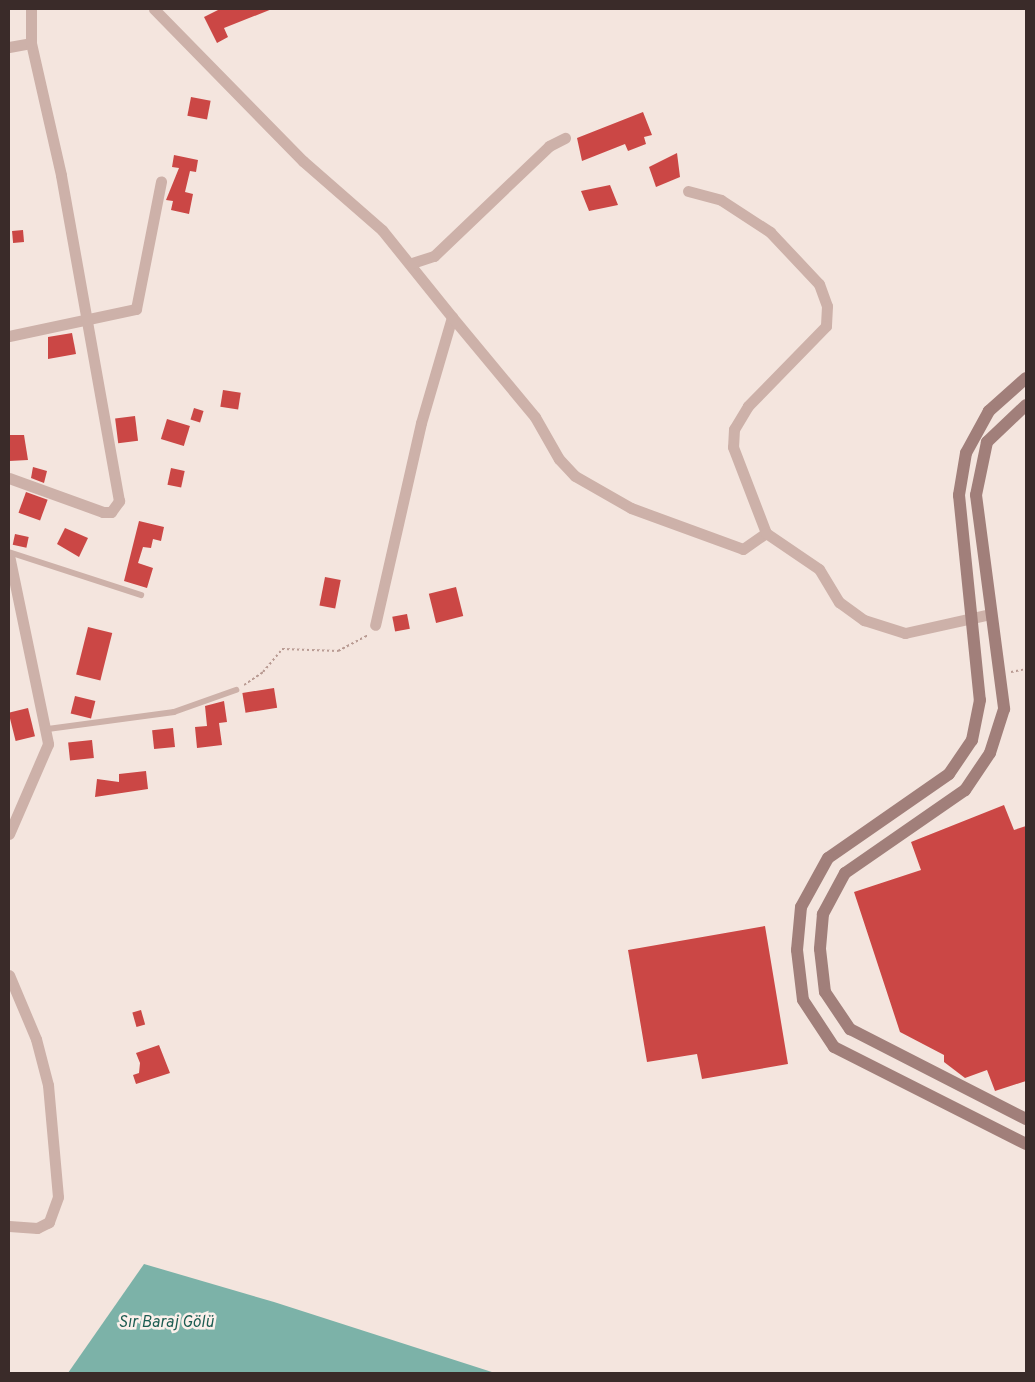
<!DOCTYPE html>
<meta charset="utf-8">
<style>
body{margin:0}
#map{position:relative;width:1035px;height:1382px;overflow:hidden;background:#f4e5de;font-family:Overpass,sans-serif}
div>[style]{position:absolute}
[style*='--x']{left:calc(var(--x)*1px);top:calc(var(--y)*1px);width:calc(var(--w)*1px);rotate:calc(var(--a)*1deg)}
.water>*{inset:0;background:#7cb2a8}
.building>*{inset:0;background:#cb4745;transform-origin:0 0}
.path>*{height:2px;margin-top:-1px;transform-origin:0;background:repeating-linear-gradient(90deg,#b99b93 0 2.5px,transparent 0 5px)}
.lane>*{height:5.5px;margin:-2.75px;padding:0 2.75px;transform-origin:2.75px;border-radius:2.75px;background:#cdb1a9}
.street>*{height:11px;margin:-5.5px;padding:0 5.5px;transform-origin:5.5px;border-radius:5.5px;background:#cdb1a9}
.secondary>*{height:12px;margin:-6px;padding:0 6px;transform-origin:6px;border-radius:6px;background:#a17f7a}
span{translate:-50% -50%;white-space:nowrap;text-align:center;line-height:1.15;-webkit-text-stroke:5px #fbf0eb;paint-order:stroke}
.water-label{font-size:16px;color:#1d5d52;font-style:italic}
.frame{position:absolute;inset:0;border:10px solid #3a2b29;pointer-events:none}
</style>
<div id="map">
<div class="water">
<div style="clip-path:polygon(144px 1264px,274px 1302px,495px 1373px,68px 1373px)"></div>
</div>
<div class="building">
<div style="clip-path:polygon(220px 9px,272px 9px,224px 28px,228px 37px,217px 43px,204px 17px)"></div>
<div style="left:191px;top:97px;width:20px;height:19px;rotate:11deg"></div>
<div style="clip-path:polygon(643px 112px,652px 135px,644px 137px,646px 144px,628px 151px,625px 144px,582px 161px,577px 138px)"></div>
<div style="clip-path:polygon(677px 153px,680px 177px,656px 187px,649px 167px)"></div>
<div style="clip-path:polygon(174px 155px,198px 160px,196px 172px,190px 171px,185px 192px,193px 194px,189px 214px,171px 210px,173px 201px,166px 200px,179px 168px,172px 167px)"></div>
<div style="clip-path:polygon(610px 185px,618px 205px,589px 211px,581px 191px)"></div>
<div style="left:23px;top:230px;width:12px;height:11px;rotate:85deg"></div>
<div style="clip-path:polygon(72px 333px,76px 354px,48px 359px,48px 337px)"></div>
<div style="left:223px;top:390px;width:18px;height:17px;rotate:9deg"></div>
<div style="left:194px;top:408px;width:10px;height:12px;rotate:17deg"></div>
<div style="left:135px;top:416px;width:25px;height:20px;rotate:83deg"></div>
<div style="left:167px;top:419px;width:24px;height:21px;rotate:17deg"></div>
<div style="clip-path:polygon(9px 435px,24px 435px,28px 460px,9px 461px)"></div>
<div style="clip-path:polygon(33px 467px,47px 471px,44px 483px,31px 478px)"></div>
<div style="left:171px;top:468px;width:14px;height:17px;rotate:12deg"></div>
<div style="left:26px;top:492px;width:23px;height:22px;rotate:20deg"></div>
<div style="clip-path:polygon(139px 521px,164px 527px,161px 541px,153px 539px,151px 548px,143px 547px,138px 563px,153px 568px,147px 588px,124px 581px)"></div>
<div style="clip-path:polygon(65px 528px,88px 538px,79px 557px,57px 544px)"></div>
<div style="left:15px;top:534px;width:14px;height:11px;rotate:12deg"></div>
<div style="left:325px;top:577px;width:16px;height:29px;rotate:11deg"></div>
<div style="left:456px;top:587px;width:30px;height:28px;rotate:76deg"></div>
<div style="left:407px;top:614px;width:15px;height:15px;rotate:79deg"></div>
<div style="left:88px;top:627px;width:25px;height:49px;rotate:14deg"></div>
<div style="left:274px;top:688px;width:20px;height:32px;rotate:81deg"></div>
<div style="left:75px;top:696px;width:21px;height:18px;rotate:14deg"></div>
<div style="clip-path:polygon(224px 701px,227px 722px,219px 723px,222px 745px,197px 748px,195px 727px,207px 726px,205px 706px)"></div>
<div style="left:28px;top:708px;width:29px;height:20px;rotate:76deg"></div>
<div style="left:173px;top:728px;width:19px;height:21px;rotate:84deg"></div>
<div style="left:92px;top:740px;width:18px;height:24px;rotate:84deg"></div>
<div style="clip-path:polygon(146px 771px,148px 789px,95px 797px,97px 779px,119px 782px,119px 774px)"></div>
<div style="clip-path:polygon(1004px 805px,1014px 830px,1026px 826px,1026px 1081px,995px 1091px,987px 1070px,965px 1078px,944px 1062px,944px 1055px,900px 1032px,854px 892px,921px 870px,911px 842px)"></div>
<div style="clip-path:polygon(765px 926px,788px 1064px,702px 1079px,697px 1054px,647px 1062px,628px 950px)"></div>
<div style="left:141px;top:1010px;width:15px;height:9px;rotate:74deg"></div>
<div style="clip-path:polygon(159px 1045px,170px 1073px,136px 1084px,133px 1075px,139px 1073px,140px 1063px,136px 1053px)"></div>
</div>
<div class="path">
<div style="--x:1011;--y:672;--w:15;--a:-11"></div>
<div style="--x:244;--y:685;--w:23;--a:-34"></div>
<div style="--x:263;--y:672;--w:30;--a:-50"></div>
<div style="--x:282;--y:649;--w:56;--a:2"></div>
<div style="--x:338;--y:651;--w:34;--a:-28"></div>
</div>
<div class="lane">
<div style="--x:9;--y:552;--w:139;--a:18"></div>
<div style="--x:48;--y:729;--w:127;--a:-7.7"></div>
<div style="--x:174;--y:712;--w:66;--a:-19.5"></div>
</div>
<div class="street">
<div style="--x:154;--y:9;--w:213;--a:45.6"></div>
<div style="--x:303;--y:161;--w:105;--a:41.1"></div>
<div style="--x:382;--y:230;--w:112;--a:51.2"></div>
<div style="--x:452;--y:317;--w:110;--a:106.3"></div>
<div style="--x:421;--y:423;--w:207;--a:102.8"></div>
<div style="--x:9;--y:47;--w:22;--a:-10"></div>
<div style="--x:688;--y:191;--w:34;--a:15"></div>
<div style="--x:721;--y:200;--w:59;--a:33.1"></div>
<div style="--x:770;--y:232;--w:71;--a:46.7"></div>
<div style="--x:819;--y:284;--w:23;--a:70"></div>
<div style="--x:827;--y:306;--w:20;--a:93"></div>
<div style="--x:826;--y:326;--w:112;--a:134.3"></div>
<div style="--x:748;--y:406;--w:27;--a:121"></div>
<div style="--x:734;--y:429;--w:18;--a:93"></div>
<div style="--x:733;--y:447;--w:92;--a:69"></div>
<div style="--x:412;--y:263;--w:23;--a:-18"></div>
<div style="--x:434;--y:256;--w:159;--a:-43.7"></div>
<div style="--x:549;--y:146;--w:18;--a:-27"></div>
<div style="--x:452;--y:317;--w:130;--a:50.3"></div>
<div style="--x:535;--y:417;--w:48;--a:60.3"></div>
<div style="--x:559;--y:459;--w:23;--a:47"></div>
<div style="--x:575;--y:476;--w:64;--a:29.7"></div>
<div style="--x:631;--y:508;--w:119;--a:20.1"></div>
<div style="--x:743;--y:549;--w:28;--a:-35"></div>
<div style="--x:766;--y:533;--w:64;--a:34.2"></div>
<div style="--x:819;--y:569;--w:39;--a:59"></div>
<div style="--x:839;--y:602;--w:31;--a:36"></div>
<div style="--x:864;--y:620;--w:43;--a:17.6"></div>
<div style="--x:905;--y:633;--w:88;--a:-12.5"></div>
<div style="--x:9;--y:336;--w:130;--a:-12"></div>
<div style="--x:136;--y:309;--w:130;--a:-78.9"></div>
<div style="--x:9;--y:478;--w:100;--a:19.9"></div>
<div style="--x:103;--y:512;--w:8;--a:0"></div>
<div style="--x:111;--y:512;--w:14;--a:-54"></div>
<div style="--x:119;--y:501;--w:331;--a:-100.1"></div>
<div style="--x:61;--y:175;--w:135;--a:-102.8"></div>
<div style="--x:31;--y:43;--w:34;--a:-90"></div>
<div style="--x:9;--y:555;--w:193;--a:78.3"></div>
<div style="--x:48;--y:744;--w:98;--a:113.4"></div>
<div style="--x:9;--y:975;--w:69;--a:67.1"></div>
<div style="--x:36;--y:1039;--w:48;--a:75.4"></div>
<div style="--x:48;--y:1085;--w:112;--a:84.9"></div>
<div style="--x:58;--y:1197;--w:27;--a:110"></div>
<div style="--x:49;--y:1222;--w:13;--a:153"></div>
<div style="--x:37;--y:1228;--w:28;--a:-176"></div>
</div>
<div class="secondary">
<div style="--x:1026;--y:378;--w:50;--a:138.3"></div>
<div style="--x:989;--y:411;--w:48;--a:118.7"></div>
<div style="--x:966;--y:453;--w:43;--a:99.5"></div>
<div style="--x:959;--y:495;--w:206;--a:84.2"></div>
<div style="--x:980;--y:700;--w:41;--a:101.3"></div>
<div style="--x:972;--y:740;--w:41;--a:124.1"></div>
<div style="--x:949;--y:774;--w:147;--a:145.2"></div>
<div style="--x:828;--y:858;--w:56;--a:118.9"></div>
<div style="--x:801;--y:907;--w:43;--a:95.3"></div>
<div style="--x:797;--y:950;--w:50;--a:83.2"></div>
<div style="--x:803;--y:1000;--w:56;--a:56.6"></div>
<div style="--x:834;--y:1047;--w:215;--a:26.8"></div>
<div style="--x:1026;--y:405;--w:54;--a:136.5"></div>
<div style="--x:987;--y:442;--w:54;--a:101.7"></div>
<div style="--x:976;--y:495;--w:216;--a:82.5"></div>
<div style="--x:1004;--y:709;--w:46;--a:107.7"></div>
<div style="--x:990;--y:753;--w:45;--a:124"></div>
<div style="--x:965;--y:790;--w:146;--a:145.3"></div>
<div style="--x:845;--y:873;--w:47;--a:118.2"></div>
<div style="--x:823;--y:914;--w:35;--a:95"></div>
<div style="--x:820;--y:949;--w:43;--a:83.4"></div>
<div style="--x:825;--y:992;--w:45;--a:56"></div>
<div style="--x:850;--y:1029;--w:198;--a:27.1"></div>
</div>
<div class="water-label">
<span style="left:166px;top:1323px">Sır Baraj Gölü</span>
</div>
<div class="frame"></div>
</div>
